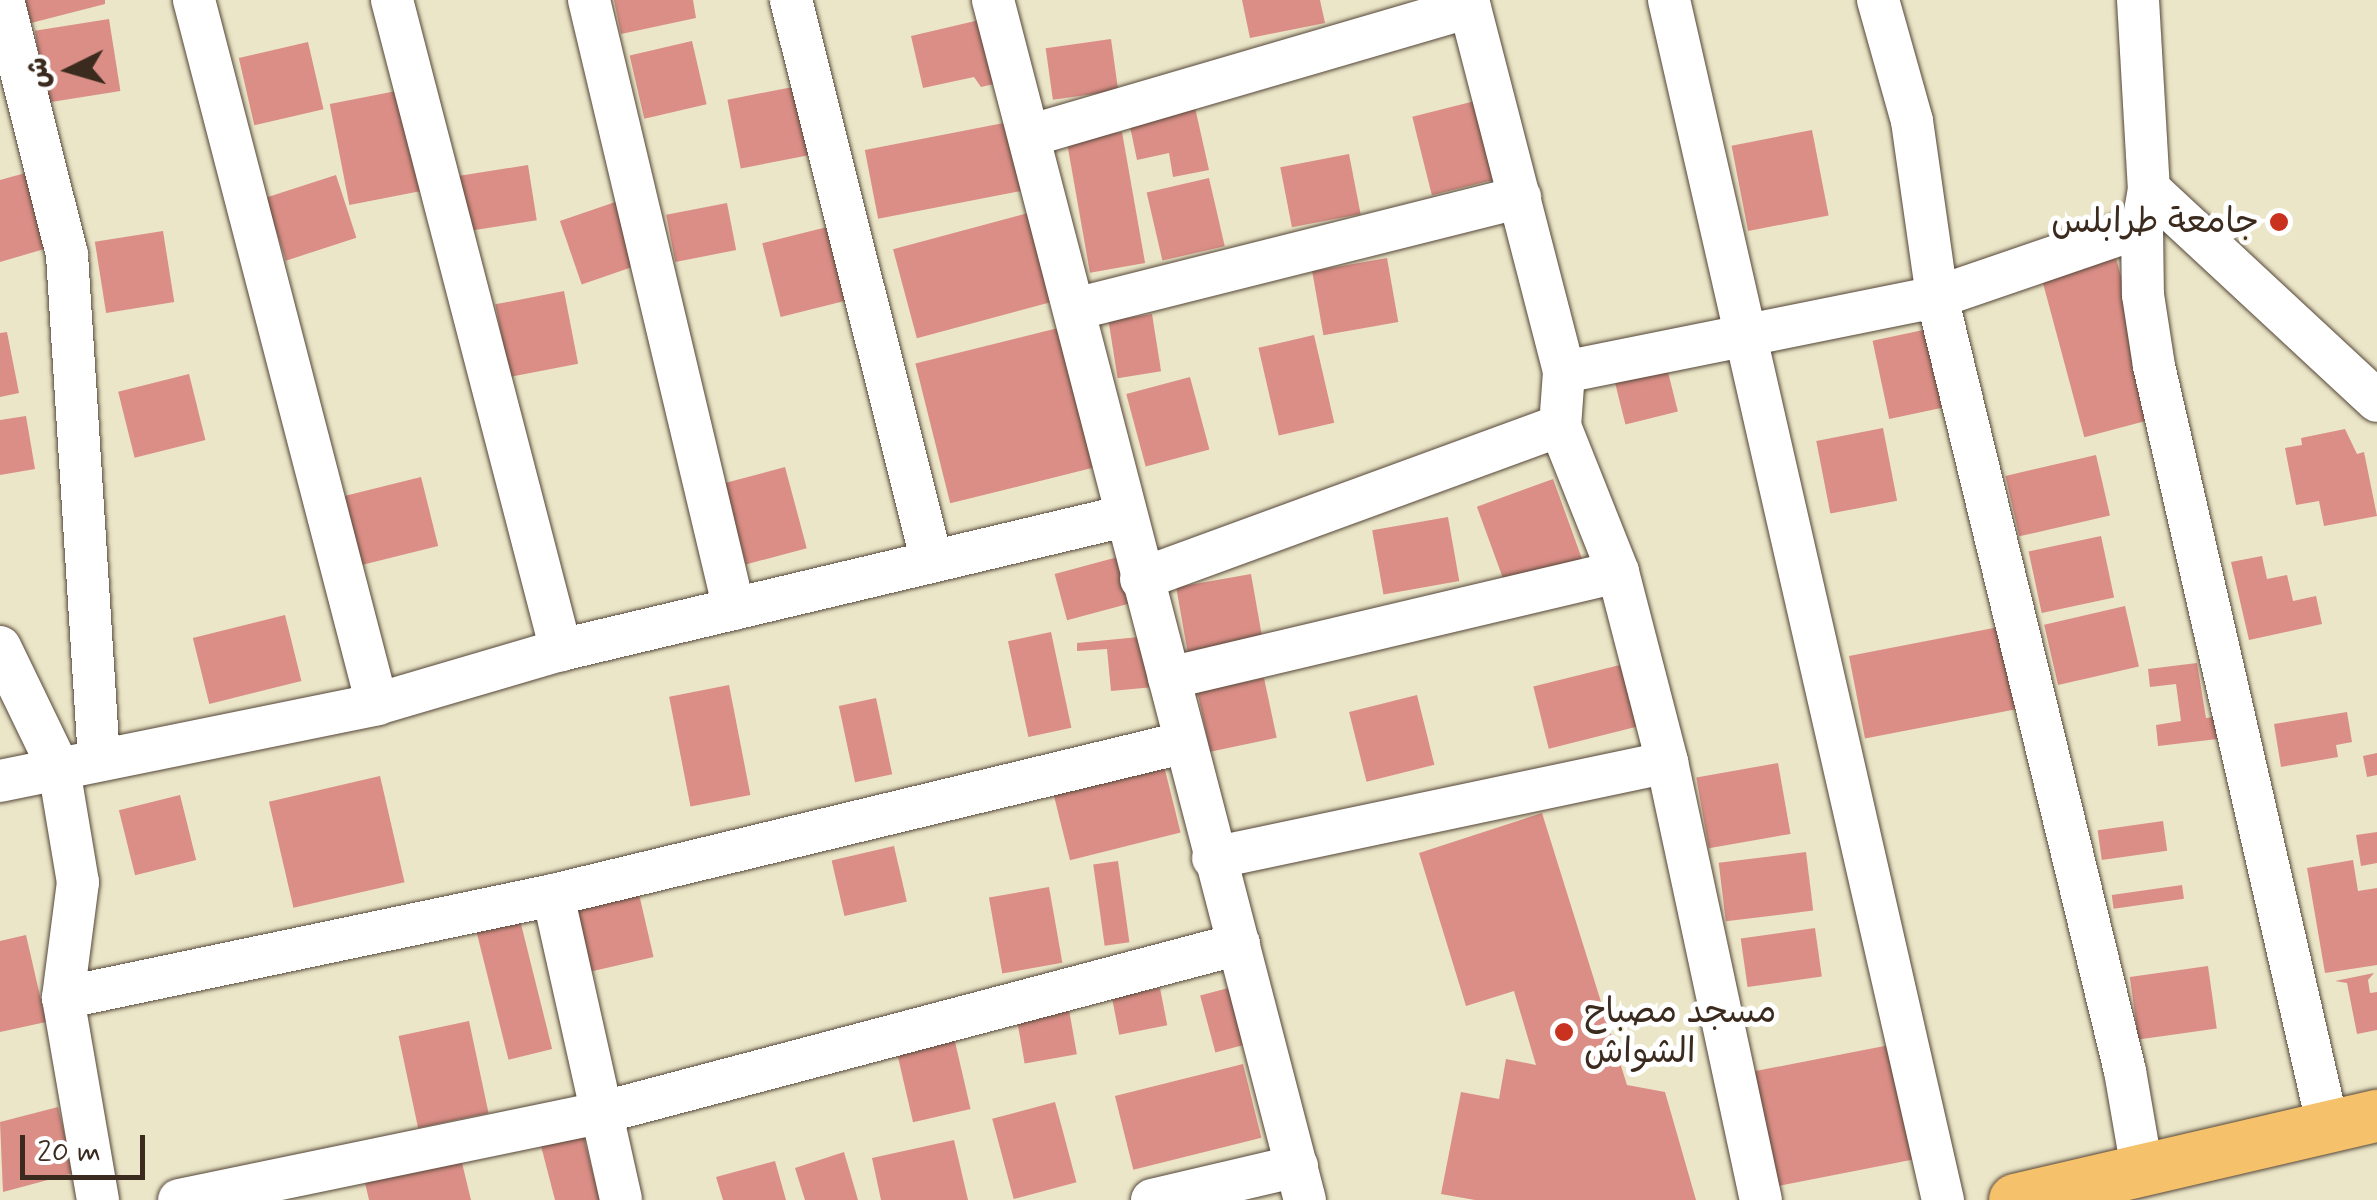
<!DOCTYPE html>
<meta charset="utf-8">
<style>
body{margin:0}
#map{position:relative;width:2377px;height:1200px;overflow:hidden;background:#ebe6c8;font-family:Mynerve,"Playpen Sans Arabic",sans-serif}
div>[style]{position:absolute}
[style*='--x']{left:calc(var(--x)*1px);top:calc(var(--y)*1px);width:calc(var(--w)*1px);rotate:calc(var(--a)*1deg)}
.building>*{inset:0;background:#da8e86;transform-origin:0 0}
.roads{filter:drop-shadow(0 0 2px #554638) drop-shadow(0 0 2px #554638)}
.minor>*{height:42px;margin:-21px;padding:0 21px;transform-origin:21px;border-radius:21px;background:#fff}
.major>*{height:52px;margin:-26px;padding:0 26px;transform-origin:26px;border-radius:26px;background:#f5c16b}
.dots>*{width:28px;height:28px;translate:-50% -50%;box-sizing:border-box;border:5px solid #fff;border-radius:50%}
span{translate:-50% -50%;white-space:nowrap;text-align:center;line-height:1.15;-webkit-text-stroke:10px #fff;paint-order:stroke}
.poi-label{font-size:35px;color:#3b2a1e}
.right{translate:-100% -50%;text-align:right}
.left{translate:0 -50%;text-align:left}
.north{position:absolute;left:20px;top:20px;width:100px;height:100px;-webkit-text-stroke:8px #fff;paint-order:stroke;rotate:265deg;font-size:28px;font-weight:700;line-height:40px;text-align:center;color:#3b2a1e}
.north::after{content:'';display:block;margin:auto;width:35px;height:45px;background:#3b2a1e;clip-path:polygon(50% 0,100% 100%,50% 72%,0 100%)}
.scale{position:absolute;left:20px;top:1135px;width:125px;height:45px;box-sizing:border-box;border:5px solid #3b2a1e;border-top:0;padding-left:12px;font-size:30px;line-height:35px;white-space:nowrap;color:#3b2a1e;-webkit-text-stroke:8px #fff;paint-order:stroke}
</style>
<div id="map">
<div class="building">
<div style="clip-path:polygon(25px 0,105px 0,105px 4px,31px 23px)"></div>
<div style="clip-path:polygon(614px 0,693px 0,696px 18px,621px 34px)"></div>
<div style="clip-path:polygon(1242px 0,1320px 0,1325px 23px,1250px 38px)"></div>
<div style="clip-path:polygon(988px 18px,1003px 82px,981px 87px,974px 77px,923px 88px,911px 36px)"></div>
<div style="left:109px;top:19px;width:73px;height:75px;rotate:81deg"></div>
<div style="left:1111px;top:39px;width:52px;height:66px;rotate:82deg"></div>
<div style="left:692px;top:41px;width:65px;height:64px;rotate:77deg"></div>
<div style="left:308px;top:42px;width:69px;height:71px;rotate:77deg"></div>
<div style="left:803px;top:85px;width:70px;height:77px;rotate:79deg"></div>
<div style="left:422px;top:86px;width:103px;height:94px;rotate:79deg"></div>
<div style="left:1487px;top:98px;width:81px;height:77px;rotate:76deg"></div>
<div style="clip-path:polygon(1194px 103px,1209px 170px,1173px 177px,1169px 153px,1137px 160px,1128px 117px)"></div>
<div style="left:1014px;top:121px;width:70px;height:152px;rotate:79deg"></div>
<div style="left:1812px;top:130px;width:87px;height:82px;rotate:79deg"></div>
<div style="left:1122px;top:132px;width:133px;height:56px;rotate:80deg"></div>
<div style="left:1349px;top:154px;width:61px;height:70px;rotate:79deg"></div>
<div style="left:528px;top:165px;width:56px;height:69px;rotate:81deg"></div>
<div style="clip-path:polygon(36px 170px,58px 245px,0 262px,0 180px)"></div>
<div style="left:336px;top:175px;width:66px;height:74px;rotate:72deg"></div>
<div style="left:1209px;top:178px;width:70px;height:64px;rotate:77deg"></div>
<div style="left:627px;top:198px;width:67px;height:71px;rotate:71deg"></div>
<div style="left:727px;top:203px;width:48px;height:62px;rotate:79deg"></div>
<div style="left:1036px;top:211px;width:92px;height:148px;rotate:75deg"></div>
<div style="left:835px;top:225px;width:76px;height:75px;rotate:76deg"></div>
<div style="left:163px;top:231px;width:72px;height:69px;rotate:81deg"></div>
<div style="left:1387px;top:258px;width:65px;height:76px;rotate:80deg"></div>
<div style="left:2116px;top:258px;width:165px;height:77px;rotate:75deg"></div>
<div style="left:564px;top:291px;width:74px;height:70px;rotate:79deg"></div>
<div style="left:1152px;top:314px;width:58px;height:44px;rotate:81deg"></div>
<div style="left:1942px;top:326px;width:80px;height:71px;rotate:78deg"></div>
<div style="left:1058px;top:328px;width:144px;height:147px;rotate:76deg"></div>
<div style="clip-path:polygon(7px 332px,19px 393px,0 397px,0 333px)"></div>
<div style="left:1314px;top:335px;width:90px;height:57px;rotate:77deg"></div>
<div style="left:1666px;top:364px;width:49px;height:54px;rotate:76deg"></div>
<div style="left:189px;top:374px;width:68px;height:73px;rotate:76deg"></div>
<div style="left:1190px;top:377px;width:75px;height:66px;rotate:75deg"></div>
<div style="clip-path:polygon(26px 416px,35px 469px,0 475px,0 420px)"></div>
<div style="left:1883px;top:428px;width:74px;height:68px;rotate:79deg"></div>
<div style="clip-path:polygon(2345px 429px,2357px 454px,2364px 452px,2377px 516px,2324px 526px,2319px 501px,2296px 505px,2285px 448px,2302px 445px,2301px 438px)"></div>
<div style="left:2096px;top:455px;width:62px;height:93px;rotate:77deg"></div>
<div style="left:785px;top:467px;width:84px;height:63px;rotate:75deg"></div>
<div style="left:421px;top:477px;width:71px;height:83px;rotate:76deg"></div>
<div style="left:1553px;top:479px;width:89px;height:81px;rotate:70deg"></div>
<div style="left:1448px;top:517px;width:65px;height:77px;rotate:80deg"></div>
<div style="left:2101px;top:536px;width:63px;height:74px;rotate:78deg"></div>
<div style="left:1129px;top:554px;width:48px;height:77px;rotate:75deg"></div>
<div style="clip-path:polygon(2262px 556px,2267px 579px,2287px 575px,2293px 601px,2316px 596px,2322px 624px,2249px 640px,2231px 562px)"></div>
<div style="left:1251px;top:574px;width:71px;height:76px;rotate:80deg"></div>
<div style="left:2125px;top:606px;width:62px;height:83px;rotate:77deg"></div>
<div style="left:285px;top:615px;width:68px;height:95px;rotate:76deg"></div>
<div style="left:2009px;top:625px;width:84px;height:163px;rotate:79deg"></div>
<div style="left:1051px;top:632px;width:98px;height:44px;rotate:78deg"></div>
<div style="clip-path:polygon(1149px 636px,1154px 687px,1111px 691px,1107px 649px,1077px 651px,1077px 643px)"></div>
<div style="left:1640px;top:660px;width:64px;height:110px;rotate:76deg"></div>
<div style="clip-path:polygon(2197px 663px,2206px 718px,2223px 716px,2226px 738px,2158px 746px,2156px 725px,2181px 721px,2176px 684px,2150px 687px,2148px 669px)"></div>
<div style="left:1264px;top:678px;width:61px;height:68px;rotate:78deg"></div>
<div style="left:729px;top:685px;width:112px;height:61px;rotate:79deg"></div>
<div style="left:1417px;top:695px;width:72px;height:70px;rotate:76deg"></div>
<div style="left:876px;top:698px;width:78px;height:38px;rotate:78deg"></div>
<div style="clip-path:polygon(2347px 712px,2352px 742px,2336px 745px,2338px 757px,2281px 767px,2274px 724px)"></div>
<div style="clip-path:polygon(2377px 753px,2377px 775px,2367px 777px,2363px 756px)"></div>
<div style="left:1161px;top:754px;width:81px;height:114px;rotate:76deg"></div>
<div style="left:1778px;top:763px;width:72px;height:83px;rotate:80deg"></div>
<div style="left:380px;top:776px;width:109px;height:114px;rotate:77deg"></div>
<div style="left:180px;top:795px;width:67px;height:63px;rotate:76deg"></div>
<div style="clip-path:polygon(1542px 813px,1627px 1085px,1665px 1092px,1696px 1200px,1475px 1200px,1441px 1194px,1461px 1092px,1499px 1099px,1506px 1059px,1536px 1065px,1514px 991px,1466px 1006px,1419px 853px)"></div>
<div style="left:2163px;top:821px;width:30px;height:66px;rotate:82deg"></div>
<div style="clip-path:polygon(2377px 832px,2377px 863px,2361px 866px,2356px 835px)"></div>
<div style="left:894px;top:846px;width:57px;height:64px;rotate:77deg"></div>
<div style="left:1806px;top:852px;width:59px;height:88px;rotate:83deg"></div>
<div style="clip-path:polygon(2353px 860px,2358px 891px,2377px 888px,2377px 965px,2325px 973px,2307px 868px)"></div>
<div style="left:1118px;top:861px;width:82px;height:25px;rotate:82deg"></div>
<div style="left:636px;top:881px;width:78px;height:64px;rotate:77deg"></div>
<div style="left:2182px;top:885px;width:14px;height:71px;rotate:82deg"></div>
<div style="left:1049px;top:887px;width:77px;height:61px;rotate:80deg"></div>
<div style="left:519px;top:916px;width:137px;height:45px;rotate:76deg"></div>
<div style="left:1815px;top:928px;width:49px;height:75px;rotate:82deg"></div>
<div style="clip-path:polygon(26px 935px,46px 1022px,0 1032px,0 941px)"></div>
<div style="left:2208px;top:966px;width:63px;height:79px;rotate:82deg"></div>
<div style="clip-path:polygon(2374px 973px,2368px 980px,2370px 993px,2377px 992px,2377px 1030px,2357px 1034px,2347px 983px,2335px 981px)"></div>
<div style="left:1232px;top:987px;width:59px;height:33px;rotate:75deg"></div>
<div style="left:1160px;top:988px;width:38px;height:49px;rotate:79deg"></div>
<div style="left:1068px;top:1004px;width:51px;height:53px;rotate:80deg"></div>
<div style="left:469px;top:1021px;width:94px;height:72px;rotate:78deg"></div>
<div style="left:953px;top:1033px;width:78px;height:59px;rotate:77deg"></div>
<div style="left:1905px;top:1042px;width:117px;height:159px;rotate:79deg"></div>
<div style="left:1243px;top:1064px;width:76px;height:132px;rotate:76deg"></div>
<div style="left:1055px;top:1102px;width:83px;height:65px;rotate:75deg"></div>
<div style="clip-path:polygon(58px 1107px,74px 1173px,3px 1192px,0 1122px)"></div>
<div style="clip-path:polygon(582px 1131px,600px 1200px,555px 1200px,540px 1142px)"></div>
<div style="clip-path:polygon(456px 1138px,471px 1200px,369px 1200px,360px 1161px)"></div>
<div style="clip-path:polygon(954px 1140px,968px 1200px,881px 1200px,872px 1158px)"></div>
<div style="clip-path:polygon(844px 1152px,858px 1200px,805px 1200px,795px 1168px)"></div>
<div style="clip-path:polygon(775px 1161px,786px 1200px,723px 1200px,716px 1177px)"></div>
</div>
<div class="roads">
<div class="minor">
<div style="--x:3;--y:0;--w:263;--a:75.9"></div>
<div style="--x:67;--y:255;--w:506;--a:86.37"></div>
<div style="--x:194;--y:0;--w:727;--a:75.43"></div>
<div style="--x:392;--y:0;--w:672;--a:75.43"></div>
<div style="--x:589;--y:0;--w:626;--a:76.61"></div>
<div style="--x:791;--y:0;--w:579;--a:75.92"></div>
<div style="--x:993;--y:0;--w:1240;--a:75.43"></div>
<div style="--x:1468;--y:0;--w:384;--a:75.5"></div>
<div style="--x:1564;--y:372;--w:54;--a:94.2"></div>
<div style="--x:1560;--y:426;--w:157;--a:68.3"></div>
<div style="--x:1618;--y:572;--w:196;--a:75.5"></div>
<div style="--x:1667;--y:762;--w:448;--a:77.9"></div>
<div style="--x:1669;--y:0;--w:1231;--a:77.14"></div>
<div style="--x:1878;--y:0;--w:126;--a:74.3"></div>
<div style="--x:1912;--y:121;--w:178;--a:81.9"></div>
<div style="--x:1937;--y:297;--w:797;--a:76.35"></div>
<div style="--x:2125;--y:1071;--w:99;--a:80.2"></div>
<div style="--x:2138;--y:0;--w:189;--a:86.7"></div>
<div style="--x:2149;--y:189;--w:311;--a:42.9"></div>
<div style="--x:1032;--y:135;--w:456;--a:-16.3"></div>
<div style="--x:2149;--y:189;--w:39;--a:100"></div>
<div style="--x:2142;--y:227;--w:68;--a:89.2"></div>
<div style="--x:2143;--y:295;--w:72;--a:81.2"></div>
<div style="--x:2154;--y:366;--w:781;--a:77.12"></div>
<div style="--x:1075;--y:309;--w:459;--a:-14.1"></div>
<div style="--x:1564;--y:372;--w:380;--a:-11.4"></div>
<div style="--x:1937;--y:297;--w:217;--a:-18.9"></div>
<div style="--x:1141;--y:579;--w:446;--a:-20.1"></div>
<div style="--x:0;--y:647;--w:136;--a:64.2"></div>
<div style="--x:59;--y:769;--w:115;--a:80.5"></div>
<div style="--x:78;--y:882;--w:117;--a:97.4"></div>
<div style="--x:1169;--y:678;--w:461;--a:-13.3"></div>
<div style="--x:0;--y:781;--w:385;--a:-11.5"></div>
<div style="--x:377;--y:704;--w:192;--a:-16.4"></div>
<div style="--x:561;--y:650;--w:580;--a:-13.37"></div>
<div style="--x:1213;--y:858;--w:464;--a:-11.9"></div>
<div style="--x:553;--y:895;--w:312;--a:77.4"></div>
<div style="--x:98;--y:1200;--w:205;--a:-99.8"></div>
<div style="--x:63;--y:998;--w:501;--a:-11.87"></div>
<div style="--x:553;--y:895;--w:647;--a:-13.59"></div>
<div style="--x:179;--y:1200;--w:434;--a:-11.7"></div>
<div style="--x:604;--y:1112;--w:657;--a:-14.82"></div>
<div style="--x:1152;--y:1200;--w:149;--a:-13.2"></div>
</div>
<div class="major">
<div style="--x:2015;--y:1200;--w:372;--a:-13.1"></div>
</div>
</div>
<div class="dots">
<div style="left:2279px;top:222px;background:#c8321e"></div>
<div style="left:1564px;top:1032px;background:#c8321e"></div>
</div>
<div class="poi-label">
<span class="right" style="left:2259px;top:222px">جامعة طرابلس</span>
<span class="left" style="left:1584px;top:1032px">مسجد مصباح<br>الشواش</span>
</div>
<div class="north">ش</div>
<div class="scale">20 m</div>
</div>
